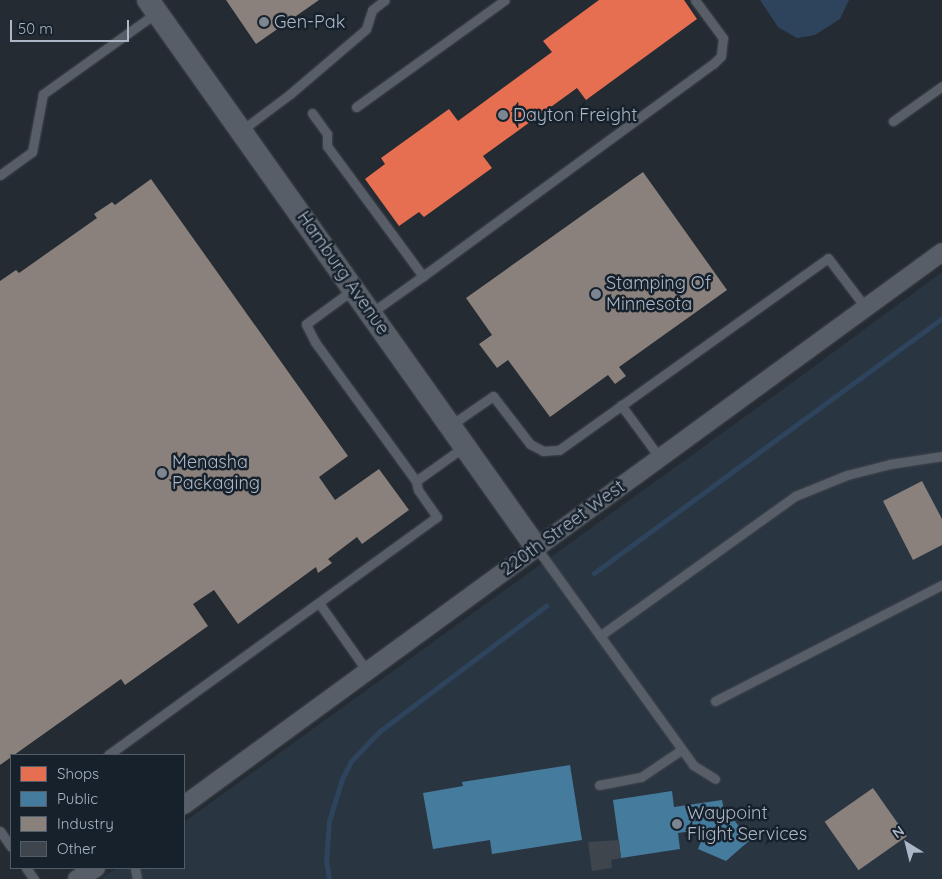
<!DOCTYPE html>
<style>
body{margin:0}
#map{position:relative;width:942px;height:879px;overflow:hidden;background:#242b32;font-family:Quicksand,sans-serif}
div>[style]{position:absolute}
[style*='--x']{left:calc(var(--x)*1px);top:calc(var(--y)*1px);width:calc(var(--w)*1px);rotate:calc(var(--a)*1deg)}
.airport>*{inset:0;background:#2a3542}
.water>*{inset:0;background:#2e445d}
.shops>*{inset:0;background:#e76f51}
.public>*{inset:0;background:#457b9d}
.industry>*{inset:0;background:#8a817c;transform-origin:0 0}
.stream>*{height:5px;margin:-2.5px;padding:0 2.5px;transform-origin:2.5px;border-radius:2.5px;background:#2e445d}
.building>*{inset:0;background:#3f454c}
.roads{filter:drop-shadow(0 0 1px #42474d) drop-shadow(0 0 1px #42474d)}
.service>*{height:9px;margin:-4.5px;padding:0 4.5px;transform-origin:4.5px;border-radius:4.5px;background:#585e68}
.minor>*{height:18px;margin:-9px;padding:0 9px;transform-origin:9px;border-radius:9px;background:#585e68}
.tertiary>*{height:22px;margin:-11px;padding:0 11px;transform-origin:11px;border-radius:11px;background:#585e68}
.dots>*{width:14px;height:14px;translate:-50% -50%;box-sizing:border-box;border:2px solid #17212c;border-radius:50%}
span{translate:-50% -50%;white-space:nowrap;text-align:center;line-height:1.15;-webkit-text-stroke:5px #17212c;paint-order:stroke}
.poi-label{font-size:18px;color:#abb6c6}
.left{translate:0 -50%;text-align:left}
.street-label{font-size:18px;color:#abb6c6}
.legend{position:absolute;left:10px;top:754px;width:175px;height:115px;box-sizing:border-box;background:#17212c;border:1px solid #525d6a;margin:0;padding:6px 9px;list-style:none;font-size:15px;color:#abb6c6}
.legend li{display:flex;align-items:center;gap:10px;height:25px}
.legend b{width:25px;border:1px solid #525d6a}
.north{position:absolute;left:882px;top:819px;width:50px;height:50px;-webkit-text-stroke:4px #17212c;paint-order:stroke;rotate:324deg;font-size:14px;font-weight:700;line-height:20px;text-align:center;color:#abb6c6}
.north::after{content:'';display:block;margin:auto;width:18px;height:22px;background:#abb6c6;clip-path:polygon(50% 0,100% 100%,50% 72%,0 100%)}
.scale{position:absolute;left:10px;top:20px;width:119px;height:22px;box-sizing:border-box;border:2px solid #abb6c6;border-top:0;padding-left:6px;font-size:15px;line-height:18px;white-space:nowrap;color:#abb6c6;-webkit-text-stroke:4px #17212c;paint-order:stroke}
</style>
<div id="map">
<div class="airport">
<div style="clip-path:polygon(942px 272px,942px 879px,100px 879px,117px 868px,184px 868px,184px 822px,796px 380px)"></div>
</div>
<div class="water">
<div style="clip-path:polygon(760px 0,849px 0,840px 19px,815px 35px,797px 38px,778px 27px)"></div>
</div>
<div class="shops">
<div style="clip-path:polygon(599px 0,684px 0,697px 19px,586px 100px,577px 88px,483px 156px,492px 168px,424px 217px,419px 212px,399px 226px,365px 179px,385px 164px,381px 158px,449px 109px,458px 121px,552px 52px,543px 41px)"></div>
</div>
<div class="public">
<div style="clip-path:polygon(570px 765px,582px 840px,492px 854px,490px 840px,433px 849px,423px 793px,463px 786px,462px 782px)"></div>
<div style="clip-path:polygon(672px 791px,674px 807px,722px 800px,726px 820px,734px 820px,750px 840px,726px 861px,698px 849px,706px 829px,678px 833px,680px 849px,621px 858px,613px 800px)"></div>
</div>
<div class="industry">
<div style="clip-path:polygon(226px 0,319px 0,256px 44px)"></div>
<div style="clip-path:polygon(643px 172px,727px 290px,619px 367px,626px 376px,615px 384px,608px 375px,550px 417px,508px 360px,497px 368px,479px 344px,492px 335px,466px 298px)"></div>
<div style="clip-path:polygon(151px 179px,348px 456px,319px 477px,335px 500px,379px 469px,409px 510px,362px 544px,357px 537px,328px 559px,332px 563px,318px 573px,316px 567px,238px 624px,214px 590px,193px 604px,208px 626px,125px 685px,121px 679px,0 765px,0 281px,16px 270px,19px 273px,97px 218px,94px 214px,112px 202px,115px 205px)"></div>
<div style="clip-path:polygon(922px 481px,942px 519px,942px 545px,913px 560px,883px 501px)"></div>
<div style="left:873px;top:788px;width:59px;height:59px;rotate:55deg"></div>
</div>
<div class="stream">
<div style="--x:594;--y:573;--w:431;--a:-36.2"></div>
<div style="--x:329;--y:879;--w:18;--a:-99"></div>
<div style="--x:326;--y:861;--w:40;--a:-85.7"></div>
<div style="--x:329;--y:821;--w:44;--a:-72.8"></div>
<div style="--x:342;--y:779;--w:20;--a:-63"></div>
<div style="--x:351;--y:761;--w:42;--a:-46"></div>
<div style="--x:380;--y:731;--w:208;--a:-37"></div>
</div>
<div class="building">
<div style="clip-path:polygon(619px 840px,621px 858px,611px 860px,612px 868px,592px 871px,588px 842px)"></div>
</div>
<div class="roads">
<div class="service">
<div style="--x:356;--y:107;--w:183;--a:-35.7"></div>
<div style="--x:312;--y:113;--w:26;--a:54"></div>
<div style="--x:327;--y:134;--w:12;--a:90"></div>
<div style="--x:327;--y:146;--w:162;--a:53.6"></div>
<div style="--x:423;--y:276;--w:64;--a:144.6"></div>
<div style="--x:893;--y:121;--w:60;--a:-35.5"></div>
<div style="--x:242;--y:130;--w:60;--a:-36.9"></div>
<div style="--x:290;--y:94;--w:100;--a:-40.5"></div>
<div style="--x:366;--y:29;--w:20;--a:-72"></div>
<div style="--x:372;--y:10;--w:16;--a:-38"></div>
<div style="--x:0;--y:175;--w:39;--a:-36"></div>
<div style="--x:32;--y:152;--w:59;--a:-79.3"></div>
<div style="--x:43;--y:94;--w:139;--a:-35.6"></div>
<div style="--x:423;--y:276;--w:359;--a:-36.2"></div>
<div style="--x:713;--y:64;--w:11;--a:-45"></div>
<div style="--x:721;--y:56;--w:18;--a:-84"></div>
<div style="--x:723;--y:38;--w:47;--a:-126.4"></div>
<div style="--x:621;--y:405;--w:66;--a:53.7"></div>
<div style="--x:451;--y:425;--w:51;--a:-34.6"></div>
<div style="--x:493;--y:396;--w:61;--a:52.4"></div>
<div style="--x:530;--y:444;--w:15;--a:28"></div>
<div style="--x:543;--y:451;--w:16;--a:-4"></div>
<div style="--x:559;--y:450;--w:330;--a:-35.5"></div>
<div style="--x:828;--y:258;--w:63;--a:52.8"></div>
<div style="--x:416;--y:481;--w:60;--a:-35.5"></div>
<div style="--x:536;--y:547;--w:269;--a:54.2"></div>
<div style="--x:693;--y:765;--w:26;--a:32"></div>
<div style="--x:319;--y:603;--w:83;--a:54.8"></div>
<div style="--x:601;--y:635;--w:239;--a:-35.6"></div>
<div style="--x:795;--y:496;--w:56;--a:-22"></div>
<div style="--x:847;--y:475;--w:44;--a:-14.3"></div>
<div style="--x:890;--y:464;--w:53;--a:-8.7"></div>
<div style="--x:715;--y:701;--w:255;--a:-27.1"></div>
<div style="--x:108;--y:755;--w:406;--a:-35.9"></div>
<div style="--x:437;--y:517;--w:33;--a:-125"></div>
<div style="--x:418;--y:490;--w:9;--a:-103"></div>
<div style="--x:416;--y:481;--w:172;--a:-126"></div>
<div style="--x:315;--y:342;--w:20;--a:-117"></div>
<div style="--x:306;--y:324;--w:59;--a:-36.1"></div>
<div style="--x:599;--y:785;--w:43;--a:-10.8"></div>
<div style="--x:641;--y:777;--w:48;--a:-34"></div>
<div style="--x:0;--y:831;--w:19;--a:55"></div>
<div style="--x:26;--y:868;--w:14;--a:54"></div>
<div style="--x:135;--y:868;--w:11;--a:80"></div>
</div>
<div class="minor">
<div style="--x:184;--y:805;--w:938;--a:-36.11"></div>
<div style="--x:77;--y:879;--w:22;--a:-30"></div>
</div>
<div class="tertiary">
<div style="--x:148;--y:0;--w:671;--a:54.65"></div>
</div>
</div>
<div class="dots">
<div style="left:264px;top:22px;background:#7c8592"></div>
<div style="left:503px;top:115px;background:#7c8592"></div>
<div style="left:596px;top:294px;background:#7c8592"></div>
<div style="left:162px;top:473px;background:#7c8592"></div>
<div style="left:677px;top:824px;background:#7c8592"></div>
</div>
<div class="poi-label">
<span class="left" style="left:274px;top:22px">Gen-Pak</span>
<span class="left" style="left:513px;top:115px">Dayton Freight</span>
<span class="left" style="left:606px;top:294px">Stamping Of<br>Minnesota</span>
<span class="left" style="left:172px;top:473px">Menasha<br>Packaging</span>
<span class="left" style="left:687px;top:824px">Waypoint<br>Flight Services</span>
</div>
<div class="street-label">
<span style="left:343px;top:273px;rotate:55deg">Hamburg Avenue</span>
<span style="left:563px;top:528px;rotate:-36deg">220th Street West</span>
</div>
<ul class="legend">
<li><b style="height:14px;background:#e76f51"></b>Shops</li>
<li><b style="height:14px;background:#457b9d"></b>Public</li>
<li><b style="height:14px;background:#8a817c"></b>Industry</li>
<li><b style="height:14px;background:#3f454c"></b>Other</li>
</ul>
<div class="north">N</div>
<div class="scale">50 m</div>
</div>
